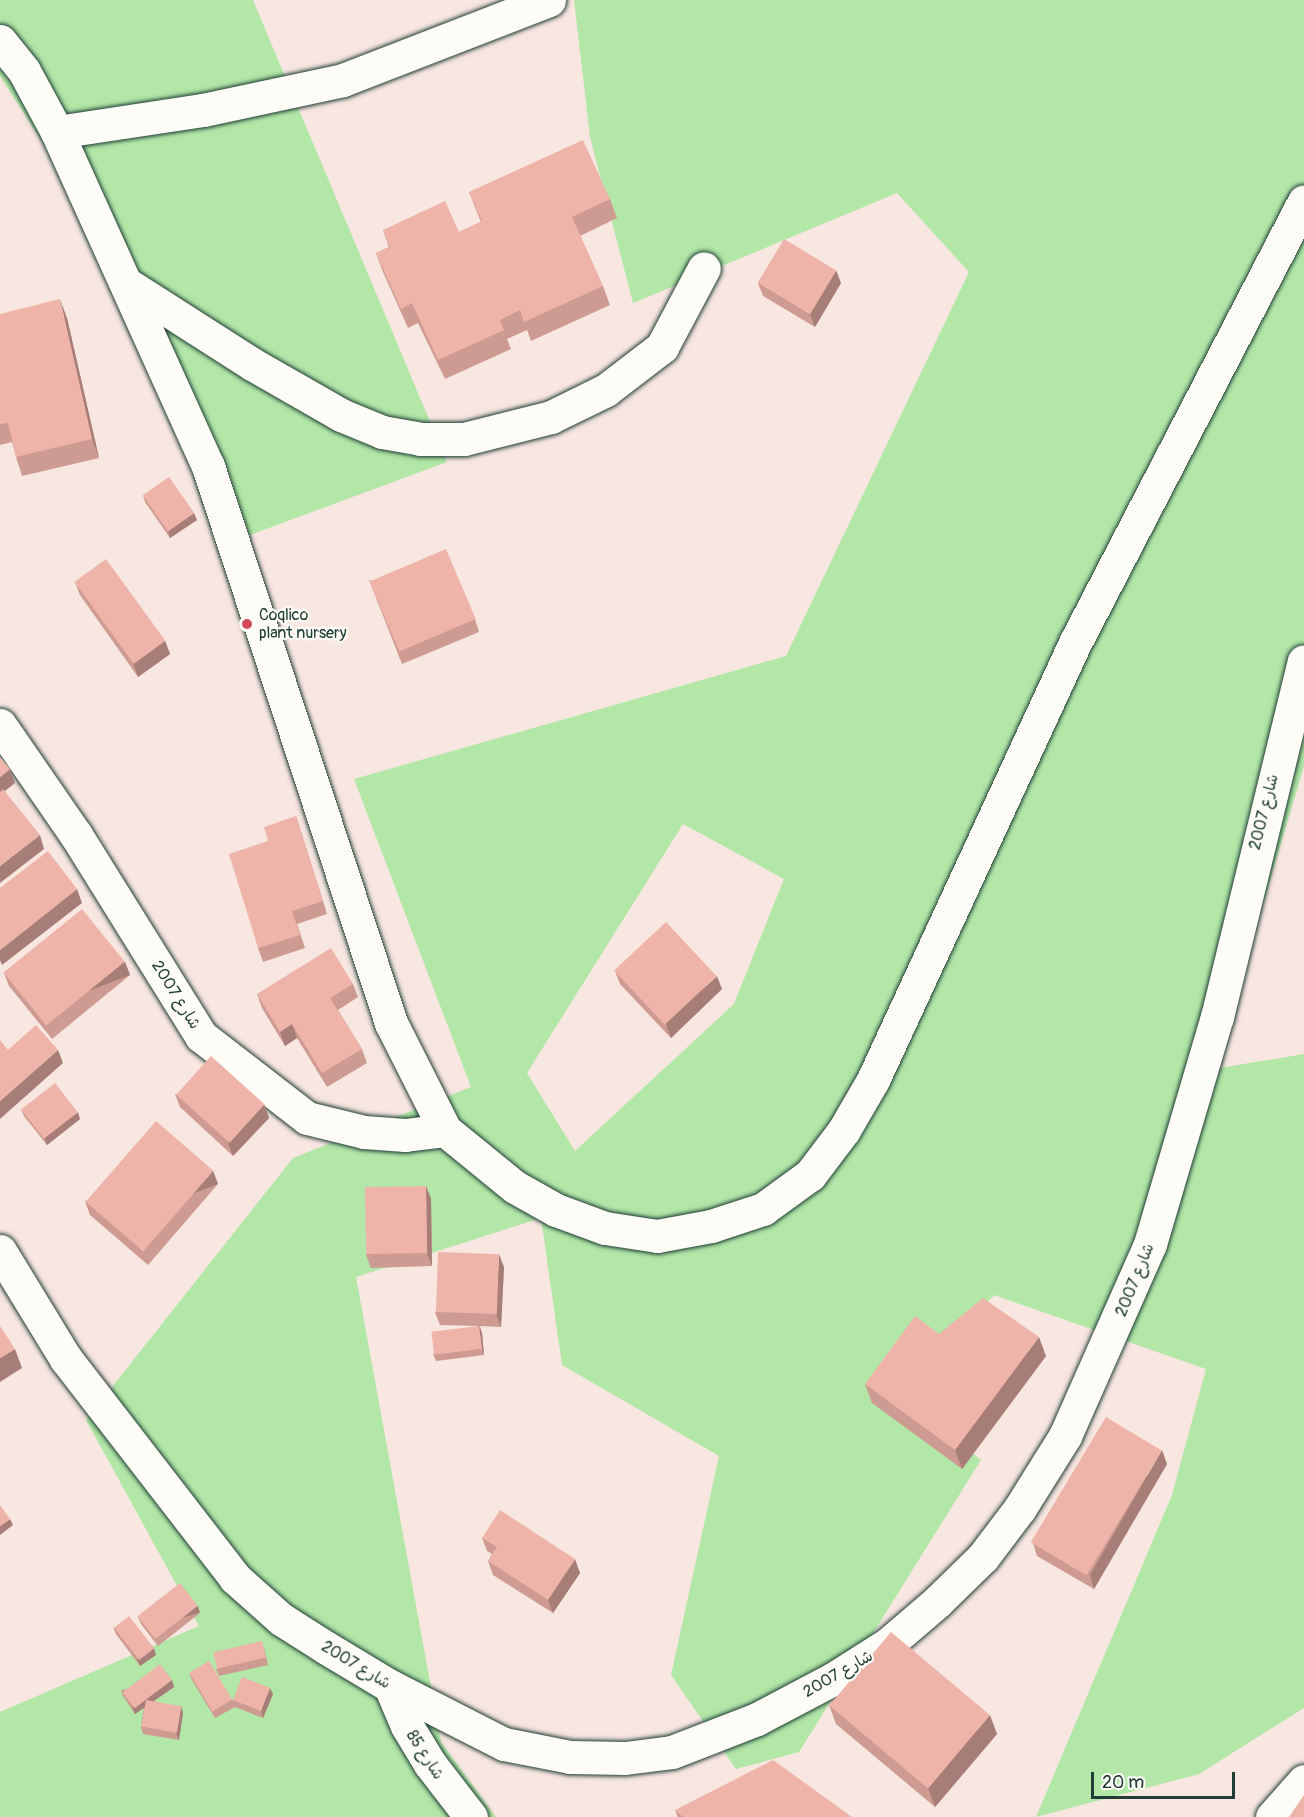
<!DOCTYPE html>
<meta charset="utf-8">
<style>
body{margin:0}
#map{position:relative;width:1304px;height:1817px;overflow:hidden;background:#f8e6e0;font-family:Pangolin,"Playpen Sans Arabic",sans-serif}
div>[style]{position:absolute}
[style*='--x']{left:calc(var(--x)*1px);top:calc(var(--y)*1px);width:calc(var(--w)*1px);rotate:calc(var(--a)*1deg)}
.green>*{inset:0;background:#b2e7a8}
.roads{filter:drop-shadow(0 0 2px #1f3d34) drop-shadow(0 0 2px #1f3d34)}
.minor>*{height:33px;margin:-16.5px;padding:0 16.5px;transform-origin:16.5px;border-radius:16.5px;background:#fdfcf7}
.major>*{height:33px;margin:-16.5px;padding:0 16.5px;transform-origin:16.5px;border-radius:16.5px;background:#fdfcf7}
.wall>*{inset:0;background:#cd9b92}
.shaded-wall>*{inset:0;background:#a77e77;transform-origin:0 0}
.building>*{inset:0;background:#eeb4aa;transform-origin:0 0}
.dots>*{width:16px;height:16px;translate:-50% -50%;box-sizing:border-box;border:3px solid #fdfcf7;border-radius:50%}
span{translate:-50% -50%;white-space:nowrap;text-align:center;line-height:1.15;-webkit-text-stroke:4.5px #fdfcf7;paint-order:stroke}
.poi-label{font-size:16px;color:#1f3d34}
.left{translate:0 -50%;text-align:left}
.street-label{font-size:16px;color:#1f3d34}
.scale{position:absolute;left:1091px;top:1772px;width:144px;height:27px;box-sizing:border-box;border:3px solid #1f3d34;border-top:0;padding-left:8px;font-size:18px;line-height:21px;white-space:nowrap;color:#1f3d34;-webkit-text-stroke:4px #fdfcf7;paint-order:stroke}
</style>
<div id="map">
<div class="green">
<div style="clip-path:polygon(0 0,253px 0,447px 462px,250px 535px,61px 171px,0 76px)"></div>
<div style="clip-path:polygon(evenodd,574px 0,1304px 0,1304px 766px,1214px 1069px,1304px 1054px,1304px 1708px,1199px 1774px,1036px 1817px,1172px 1495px,1206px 1369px,994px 1295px,903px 1394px,981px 1460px,799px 1752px,736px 1769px,671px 1675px,719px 1456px,562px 1365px,541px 1218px,356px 1277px,441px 1742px,496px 1817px,0 1817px,0 1712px,199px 1626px,86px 1420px,293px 1158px,471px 1087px,354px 779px,786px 656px,969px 272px,897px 193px,633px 303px,590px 137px,574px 0,683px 824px,784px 879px,734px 1004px,575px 1151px,527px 1073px,683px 824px)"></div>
</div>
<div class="roads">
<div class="minor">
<div style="--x:57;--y:132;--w:148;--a:-8.6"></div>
<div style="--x:203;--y:110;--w:143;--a:-12.1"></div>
<div style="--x:343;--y:80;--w:221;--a:-21.2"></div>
<div style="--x:127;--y:284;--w:148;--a:32.6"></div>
<div style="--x:252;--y:364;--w:103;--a:29.8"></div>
<div style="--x:341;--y:415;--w:44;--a:22.5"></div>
<div style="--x:382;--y:432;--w:39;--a:10"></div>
<div style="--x:420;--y:439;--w:44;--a:0"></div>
<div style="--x:464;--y:439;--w:90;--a:-14.2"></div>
<div style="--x:551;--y:417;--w:61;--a:-26.1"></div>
<div style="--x:606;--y:390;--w:71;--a:-37.5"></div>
<div style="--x:662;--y:347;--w:89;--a:-62"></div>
<div style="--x:0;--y:725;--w:134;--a:55.4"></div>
<div style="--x:76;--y:835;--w:237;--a:58.1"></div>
<div style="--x:201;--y:1036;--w:134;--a:37.7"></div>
<div style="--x:307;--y:1118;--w:59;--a:13.8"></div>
<div style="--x:364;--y:1132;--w:41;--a:4.2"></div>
<div style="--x:405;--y:1135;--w:40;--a:-7.1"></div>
<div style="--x:0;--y:1251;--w:127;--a:58.6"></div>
<div style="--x:66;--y:1359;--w:277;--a:52.3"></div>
<div style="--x:235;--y:1578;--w:62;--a:41.7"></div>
<div style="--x:281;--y:1619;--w:52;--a:32.5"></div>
<div style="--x:325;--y:1647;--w:76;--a:31"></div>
<div style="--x:390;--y:1686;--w:128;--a:27"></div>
<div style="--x:504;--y:1744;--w:67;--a:11.1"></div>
<div style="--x:570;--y:1757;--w:55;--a:1"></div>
<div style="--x:625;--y:1758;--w:47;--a:-7.3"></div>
<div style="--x:672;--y:1752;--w:91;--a:-21.2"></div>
<div style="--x:757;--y:1719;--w:86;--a:-27.8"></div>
<div style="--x:833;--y:1679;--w:65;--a:-32.5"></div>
<div style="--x:888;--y:1644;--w:65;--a:-40.6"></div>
<div style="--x:937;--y:1602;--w:64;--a:-44.4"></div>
<div style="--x:983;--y:1557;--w:61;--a:-52.9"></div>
<div style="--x:1020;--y:1508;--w:85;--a:-58"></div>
<div style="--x:1065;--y:1436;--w:210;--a:-66.1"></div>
<div style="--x:1150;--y:1244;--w:237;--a:-73.6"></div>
<div style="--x:1217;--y:1017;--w:366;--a:-76.3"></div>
<div style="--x:390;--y:1686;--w:43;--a:67"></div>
<div style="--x:407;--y:1726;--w:44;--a:58.8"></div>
<div style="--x:430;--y:1764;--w:67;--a:52.3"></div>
<div style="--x:1272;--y:1817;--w:48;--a:-48.4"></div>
</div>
<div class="major">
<div style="--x:0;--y:41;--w:38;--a:51"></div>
<div style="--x:24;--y:71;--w:69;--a:61.6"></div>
<div style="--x:57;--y:132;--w:367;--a:65.7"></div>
<div style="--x:208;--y:466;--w:586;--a:71.81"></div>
<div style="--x:391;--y:1023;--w:120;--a:63.2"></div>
<div style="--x:445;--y:1130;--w:90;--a:39.2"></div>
<div style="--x:515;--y:1187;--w:47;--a:29.3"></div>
<div style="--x:556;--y:1210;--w:52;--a:20.2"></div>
<div style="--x:605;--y:1228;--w:53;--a:8.7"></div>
<div style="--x:657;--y:1236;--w:55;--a:-10.5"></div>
<div style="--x:711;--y:1226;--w:55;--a:-18.1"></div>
<div style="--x:763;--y:1209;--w:58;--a:-35.9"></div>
<div style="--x:810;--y:1175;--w:56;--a:-52.9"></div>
<div style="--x:844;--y:1130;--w:58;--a:-59.9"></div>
<div style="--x:873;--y:1080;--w:484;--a:-65.2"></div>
<div style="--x:1076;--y:641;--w:495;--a:-62.6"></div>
</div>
</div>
<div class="wall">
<div style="clip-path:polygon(469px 192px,610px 199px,617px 218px,580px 236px,603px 286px,610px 305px,531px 341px,527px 330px,507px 339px,511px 349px,445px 379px,418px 323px,408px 328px,383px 272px,376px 253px,389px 247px,383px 230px,459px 232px,481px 222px)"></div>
<div style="clip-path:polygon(758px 283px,841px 283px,815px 327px,763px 296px)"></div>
<div style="clip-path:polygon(0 314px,67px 318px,99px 458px,22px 476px,16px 457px,12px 442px,0 445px)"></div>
<div style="clip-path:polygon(143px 495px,197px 520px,170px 538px,145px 502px)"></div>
<div style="clip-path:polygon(369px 580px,475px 619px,479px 632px,402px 664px)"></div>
<div style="clip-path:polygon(75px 582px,165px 641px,170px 654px,138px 677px,80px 595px)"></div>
<div style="clip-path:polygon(296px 816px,327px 914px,297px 924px,305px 948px,263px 962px,258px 948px,268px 841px)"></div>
<div style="clip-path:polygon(125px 962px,130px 975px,52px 1039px,9px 986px,4px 973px)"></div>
<div style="clip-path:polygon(615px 971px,722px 989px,671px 1038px,620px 984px)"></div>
<div style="clip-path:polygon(353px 984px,358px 997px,338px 1010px,362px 1049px,367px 1063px,327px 1087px,297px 1038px,285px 1046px,262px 1008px,257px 994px)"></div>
<div style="clip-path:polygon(175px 1094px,264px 1104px,269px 1118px,233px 1156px,180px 1107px)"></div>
<div style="clip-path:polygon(21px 1109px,80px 1119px,47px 1145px,24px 1116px)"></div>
<div style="clip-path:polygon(213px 1171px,218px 1184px,148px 1265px,90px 1215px,85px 1201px)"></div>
<div style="clip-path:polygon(426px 1186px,431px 1199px,432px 1266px,371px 1268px,366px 1255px)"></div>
<div style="clip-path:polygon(504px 1267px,501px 1327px,480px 1326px,482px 1333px,484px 1355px,436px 1361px,433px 1354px,478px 1326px,440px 1325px,435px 1312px)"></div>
<div style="clip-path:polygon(939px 1334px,1046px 1356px,962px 1469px,872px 1403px,865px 1384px)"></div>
<div style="clip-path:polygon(1167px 1464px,1094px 1589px,1037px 1556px,1033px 1543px)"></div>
<div style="clip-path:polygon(482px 1538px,580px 1573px,553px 1613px,493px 1575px,488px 1561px,492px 1554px,487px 1551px)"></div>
<div style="clip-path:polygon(200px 1613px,158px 1646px,141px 1624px,138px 1617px)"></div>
<div style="clip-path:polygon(113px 1627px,156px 1655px,140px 1666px,116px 1634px)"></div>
<div style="clip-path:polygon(264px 1647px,268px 1665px,219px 1676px,216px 1669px)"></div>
<div style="clip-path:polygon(189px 1673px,232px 1700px,273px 1694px,263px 1718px,235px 1707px,215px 1718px,192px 1680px)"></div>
<div style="clip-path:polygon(174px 1687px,154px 1701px,183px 1713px,179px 1740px,143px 1734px,141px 1727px,144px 1707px,135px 1714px,123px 1696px,121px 1690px)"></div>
<div style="clip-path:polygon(829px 1705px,997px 1734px,935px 1807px,836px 1724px)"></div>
<div style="clip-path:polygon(675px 1810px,852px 1817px,678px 1817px)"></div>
</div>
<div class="shaded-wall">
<div style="clip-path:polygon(836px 270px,841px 283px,815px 327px,810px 314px)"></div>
<div style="clip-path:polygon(60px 299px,67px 318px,99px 458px,92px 439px)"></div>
<div style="clip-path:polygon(194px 513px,197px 520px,170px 538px,168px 531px)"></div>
<div style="clip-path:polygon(165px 641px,170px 654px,138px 677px,133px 663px)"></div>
<div style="clip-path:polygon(10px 769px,15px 783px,0 795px,0 777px)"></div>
<div style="clip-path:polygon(296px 816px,300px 830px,327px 914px,323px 901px)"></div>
<div style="clip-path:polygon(40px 835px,44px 849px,0 883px,0 866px)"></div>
<div style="clip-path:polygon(77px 889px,82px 903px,2px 965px,0 960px,0 950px)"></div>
<div style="left:125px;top:962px;width:14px;height:101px;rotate:69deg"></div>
<div style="clip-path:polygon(717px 976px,722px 989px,671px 1038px,666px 1024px)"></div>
<div style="clip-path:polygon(292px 1024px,297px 1038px,285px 1046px,280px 1032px)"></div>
<div style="clip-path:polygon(58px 1050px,63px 1063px,0 1119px,0 1101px)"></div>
<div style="clip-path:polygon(264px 1104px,269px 1118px,233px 1156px,228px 1143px)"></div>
<div style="clip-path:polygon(78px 1112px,80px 1119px,47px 1145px,44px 1138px)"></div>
<div style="left:213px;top:1171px;width:14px;height:107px;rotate:69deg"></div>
<div style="clip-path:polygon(426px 1186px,431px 1199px,432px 1266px,427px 1253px)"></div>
<div style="clip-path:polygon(499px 1254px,504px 1267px,501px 1327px,496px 1314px)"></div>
<div style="clip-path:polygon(479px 1326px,482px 1333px,484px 1355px,482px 1349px)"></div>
<div style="clip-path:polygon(1039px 1337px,1046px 1356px,962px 1469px,955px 1450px)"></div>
<div style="clip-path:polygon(15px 1349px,22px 1368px,0 1382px,0 1358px)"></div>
<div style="clip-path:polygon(1162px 1450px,1167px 1464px,1094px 1589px,1090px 1575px)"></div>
<div style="clip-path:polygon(10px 1519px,13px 1525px,0 1535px,0 1526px)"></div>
<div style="clip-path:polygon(575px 1559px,580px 1573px,553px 1613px,548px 1600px)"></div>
<div style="left:198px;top:1606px;width:7px;height:53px;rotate:74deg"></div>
<div style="clip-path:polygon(154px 1648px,156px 1655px,140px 1666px,137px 1659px)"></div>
<div style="clip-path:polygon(172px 1680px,174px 1687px,135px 1714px,132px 1707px)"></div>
<div style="clip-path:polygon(270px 1688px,273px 1694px,263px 1718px,261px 1711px)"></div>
<div style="clip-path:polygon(181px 1706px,183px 1713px,179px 1740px,176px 1733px)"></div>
<div style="clip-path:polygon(990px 1715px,997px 1734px,935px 1807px,928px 1788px)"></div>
</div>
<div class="building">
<div style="clip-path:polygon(583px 140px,610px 199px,572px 217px,603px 286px,524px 322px,520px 310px,500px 320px,504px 330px,438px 360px,412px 303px,401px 309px,376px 253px,390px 247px,383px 230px,445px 201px,459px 232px,482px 221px,469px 192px)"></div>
<div style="left:784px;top:239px;width:61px;height:51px;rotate:31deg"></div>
<div style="clip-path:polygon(60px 299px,92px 439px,16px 457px,8px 423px,0 424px,0 314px)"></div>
<div style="left:169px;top:477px;width:44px;height:32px;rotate:55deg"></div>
<div style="left:446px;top:549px;width:76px;height:83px;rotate:67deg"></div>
<div style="left:106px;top:559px;width:101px;height:39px;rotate:54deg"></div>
<div style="clip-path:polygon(0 757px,10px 769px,0 777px)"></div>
<div style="clip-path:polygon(3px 789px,40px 835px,0 866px,0 792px)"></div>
<div style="clip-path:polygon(296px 816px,323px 901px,292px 911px,300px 935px,258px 948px,229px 854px,268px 841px,264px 827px)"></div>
<div style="clip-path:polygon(48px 851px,77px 889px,0 950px,0 888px)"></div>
<div style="left:82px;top:909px;width:68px;height:101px;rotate:51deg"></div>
<div style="left:666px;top:922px;width:74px;height:71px;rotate:47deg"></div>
<div style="clip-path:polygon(331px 948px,353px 984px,330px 998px,362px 1049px,322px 1073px,292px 1024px,280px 1032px,257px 994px)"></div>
<div style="clip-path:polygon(36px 1025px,58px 1050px,0 1101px,0 1040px,8px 1050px)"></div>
<div style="left:211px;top:1056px;width:72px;height:52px;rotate:42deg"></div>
<div style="left:55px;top:1083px;width:37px;height:43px;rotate:52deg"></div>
<div style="left:156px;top:1121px;width:76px;height:107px;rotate:41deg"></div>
<div style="left:426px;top:1186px;width:67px;height:61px;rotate:89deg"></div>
<div style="left:438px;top:1252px;width:61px;height:60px;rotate:2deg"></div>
<div style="clip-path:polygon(983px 1298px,1039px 1337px,955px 1450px,865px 1384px,915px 1316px,939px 1334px)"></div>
<div style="clip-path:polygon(0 1326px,15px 1349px,0 1358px)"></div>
<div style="left:479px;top:1326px;width:23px;height:48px;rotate:83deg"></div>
<div style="left:1106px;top:1417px;width:65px;height:146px;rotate:31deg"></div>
<div style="clip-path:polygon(0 1505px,10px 1519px,0 1526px)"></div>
<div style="clip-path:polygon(500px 1510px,575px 1559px,548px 1600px,488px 1561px,497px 1547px,482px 1538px)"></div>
<div style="left:180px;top:1583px;width:29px;height:54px;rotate:52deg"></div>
<div style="left:129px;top:1616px;width:41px;height:19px;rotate:52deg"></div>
<div style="left:891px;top:1632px;width:129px;height:96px;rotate:40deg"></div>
<div style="left:262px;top:1641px;width:17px;height:50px;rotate:77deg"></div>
<div style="left:209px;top:1661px;width:45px;height:23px;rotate:59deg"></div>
<div style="left:160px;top:1664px;width:20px;height:47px;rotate:53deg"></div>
<div style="left:242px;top:1677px;width:30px;height:25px;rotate:21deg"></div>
<div style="left:146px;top:1700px;width:36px;height:27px;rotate:10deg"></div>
<div style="clip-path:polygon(773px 1760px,852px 1817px,683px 1817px,675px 1810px)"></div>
<div style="clip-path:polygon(1304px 1795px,1304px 1817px,1289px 1817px)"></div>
</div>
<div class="dots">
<div style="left:247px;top:624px;background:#d1495b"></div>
</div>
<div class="poi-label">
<span class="left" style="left:259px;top:624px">Coqlico<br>plant nursery</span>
</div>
<div class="street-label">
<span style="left:1264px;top:812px;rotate:-76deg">شارع 2007</span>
<span style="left:176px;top:995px;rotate:58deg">شارع 2007</span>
<span style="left:1135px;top:1280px;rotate:-68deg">شارع 2007</span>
<span style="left:356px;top:1665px;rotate:31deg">شارع 2007</span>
<span style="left:838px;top:1674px;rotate:-30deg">شارع 2007</span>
<span style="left:425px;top:1755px;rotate:57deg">شارع 85</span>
</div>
<div class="scale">20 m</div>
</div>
